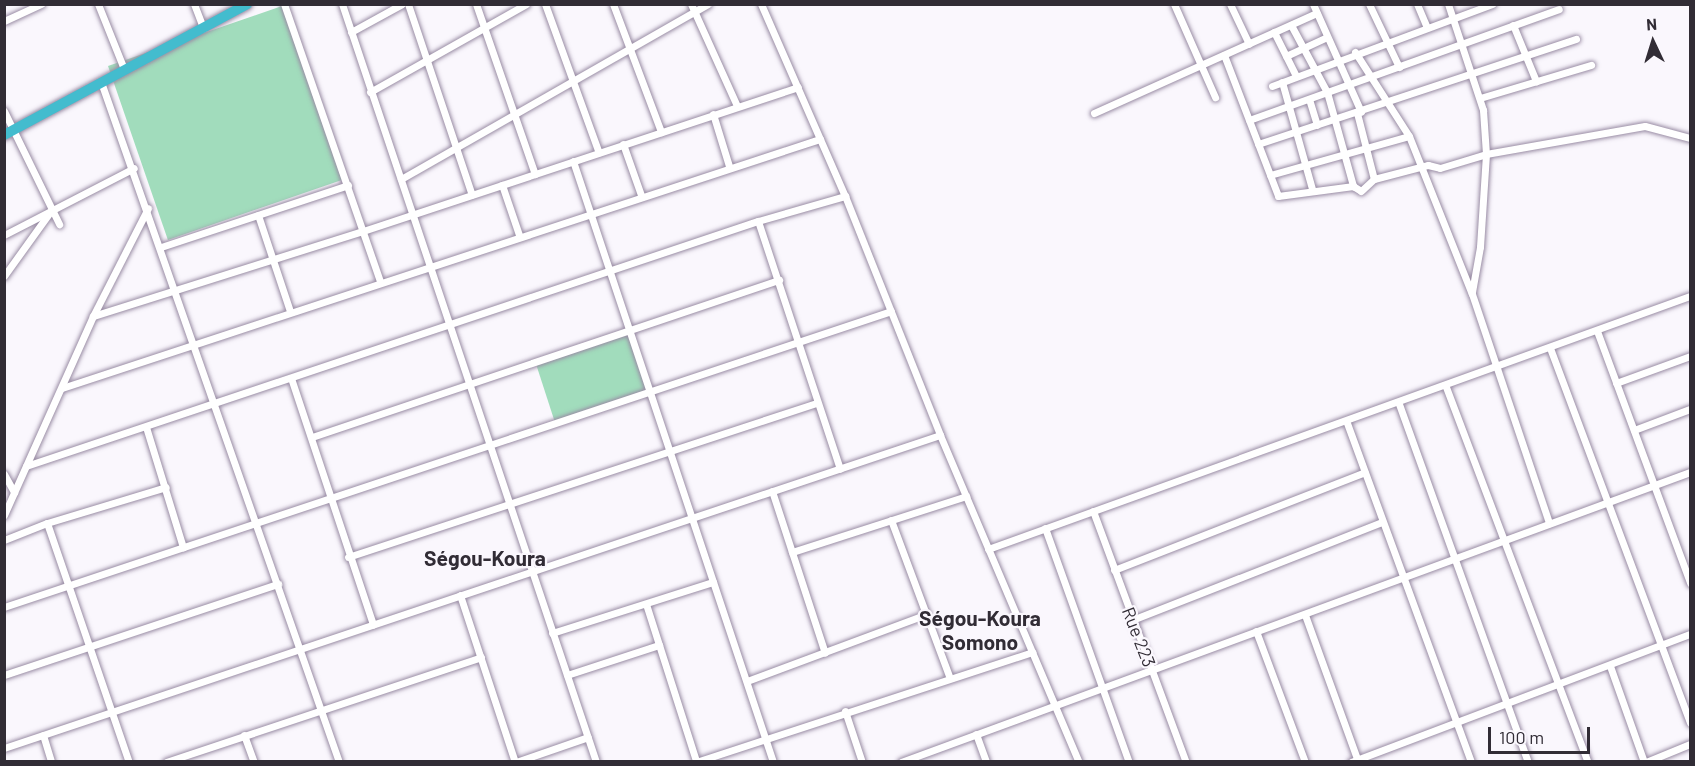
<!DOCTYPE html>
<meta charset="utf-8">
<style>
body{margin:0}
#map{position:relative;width:1695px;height:766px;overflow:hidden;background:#faf7fd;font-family:Barlow,sans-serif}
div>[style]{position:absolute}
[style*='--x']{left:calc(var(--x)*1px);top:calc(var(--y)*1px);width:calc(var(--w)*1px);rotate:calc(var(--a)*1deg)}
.green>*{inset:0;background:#a1dcbc;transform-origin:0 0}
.roads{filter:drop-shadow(0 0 2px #998ca4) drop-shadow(0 0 2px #998ca4)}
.minor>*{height:7px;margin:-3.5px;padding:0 3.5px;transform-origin:3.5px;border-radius:3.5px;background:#fff}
.highway>*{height:10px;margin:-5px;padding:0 5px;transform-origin:5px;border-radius:5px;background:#43bcce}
span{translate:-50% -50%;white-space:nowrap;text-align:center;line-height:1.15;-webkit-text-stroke:4.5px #faf7fd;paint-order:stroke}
.street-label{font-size:18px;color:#312c35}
.quarter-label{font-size:21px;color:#312c35;font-weight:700}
.frame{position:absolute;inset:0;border:6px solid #312c35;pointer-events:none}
.north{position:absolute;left:1623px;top:12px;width:60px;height:60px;-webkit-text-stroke:4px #faf7fd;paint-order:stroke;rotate:356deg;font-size:16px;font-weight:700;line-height:24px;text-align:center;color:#312c35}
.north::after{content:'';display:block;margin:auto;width:21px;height:27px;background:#312c35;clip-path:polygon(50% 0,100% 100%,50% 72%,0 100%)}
.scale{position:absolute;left:1488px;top:727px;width:102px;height:27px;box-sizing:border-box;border:3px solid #312c35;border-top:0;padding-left:8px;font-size:18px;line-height:21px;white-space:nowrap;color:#312c35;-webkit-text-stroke:4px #faf7fd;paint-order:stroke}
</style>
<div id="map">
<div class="green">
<div style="left:282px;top:6px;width:184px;height:184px;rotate:71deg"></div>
<div style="left:628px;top:330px;width:64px;height:98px;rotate:72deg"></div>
</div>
<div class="roads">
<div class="minor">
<div style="--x:98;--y:4;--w:70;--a:68.2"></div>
<div style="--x:194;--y:4;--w:26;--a:69"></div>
<div style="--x:284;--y:4;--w:294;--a:70.9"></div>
<div style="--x:342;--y:4;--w:799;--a:71.47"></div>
<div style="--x:408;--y:4;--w:201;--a:71.5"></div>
<div style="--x:476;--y:4;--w:180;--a:70.9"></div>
<div style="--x:545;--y:4;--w:158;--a:70.1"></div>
<div style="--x:613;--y:4;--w:137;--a:69.4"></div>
<div style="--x:691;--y:4;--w:112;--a:65.7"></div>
<div style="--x:761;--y:4;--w:210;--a:66.4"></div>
<div style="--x:845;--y:196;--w:257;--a:68.3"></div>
<div style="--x:940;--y:435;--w:355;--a:67"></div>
<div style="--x:1174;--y:4;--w:102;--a:66.2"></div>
<div style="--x:1230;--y:4;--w:44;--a:64.6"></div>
<div style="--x:1313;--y:4;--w:118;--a:66"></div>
<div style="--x:1369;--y:4;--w:70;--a:64.5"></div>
<div style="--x:1417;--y:4;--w:25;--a:67"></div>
<div style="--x:1448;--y:4;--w:112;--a:71.7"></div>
<div style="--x:1483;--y:110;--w:44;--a:86.1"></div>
<div style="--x:1486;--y:154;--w:93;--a:93.7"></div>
<div style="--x:1480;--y:247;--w:46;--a:100.1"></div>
<div style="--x:4;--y:21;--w:41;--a:-24.7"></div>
<div style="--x:1291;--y:25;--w:76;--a:61.8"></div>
<div style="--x:1327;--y:92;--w:98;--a:74.5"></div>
<div style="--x:1513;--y:25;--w:61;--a:67.7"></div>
<div style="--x:351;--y:32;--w:58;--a:-28.8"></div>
<div style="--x:1274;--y:32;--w:49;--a:63.4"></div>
<div style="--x:1355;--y:52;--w:100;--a:57.3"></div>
<div style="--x:1409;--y:136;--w:170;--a:68.3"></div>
<div style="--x:1472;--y:294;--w:242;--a:71.4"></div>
<div style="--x:1224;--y:55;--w:151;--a:69"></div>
<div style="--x:1278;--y:196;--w:76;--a:-7.6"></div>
<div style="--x:1353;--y:186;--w:9;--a:32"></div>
<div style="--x:1361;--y:191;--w:18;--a:-43"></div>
<div style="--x:1374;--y:179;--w:56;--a:-14.5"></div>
<div style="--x:1428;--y:165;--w:12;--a:14"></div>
<div style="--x:1440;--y:168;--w:48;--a:-16.9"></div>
<div style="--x:1486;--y:154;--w:161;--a:-10"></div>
<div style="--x:1645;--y:126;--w:47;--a:14.9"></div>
<div style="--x:1286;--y:56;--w:45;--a:-24.9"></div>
<div style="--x:101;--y:82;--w:720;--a:70.71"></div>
<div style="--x:1282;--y:82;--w:111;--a:74.3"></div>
<div style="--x:1272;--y:86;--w:235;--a:-20.4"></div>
<div style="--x:370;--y:92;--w:179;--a:-29.4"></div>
<div style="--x:1480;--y:98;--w:116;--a:-16.6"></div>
<div style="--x:1309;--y:99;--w:27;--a:73"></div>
<div style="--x:4;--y:111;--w:126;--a:64"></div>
<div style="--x:1094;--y:113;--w:244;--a:-24.2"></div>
<div style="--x:1357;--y:113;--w:68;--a:75.6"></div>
<div style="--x:713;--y:114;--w:54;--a:72.9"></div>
<div style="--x:1249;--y:120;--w:329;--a:-19.7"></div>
<div style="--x:623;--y:144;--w:54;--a:70.6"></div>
<div style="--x:1258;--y:144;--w:335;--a:-18.3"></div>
<div style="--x:573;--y:161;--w:633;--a:71.59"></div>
<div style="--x:1270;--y:175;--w:144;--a:-15.7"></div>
<div style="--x:401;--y:179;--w:353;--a:-29.7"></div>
<div style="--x:502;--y:185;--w:53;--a:71.2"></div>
<div style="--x:258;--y:215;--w:101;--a:71.6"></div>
<div style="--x:758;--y:221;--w:261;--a:71.7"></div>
<div style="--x:4;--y:235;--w:146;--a:-27.3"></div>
<div style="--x:161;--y:247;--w:197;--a:-18.3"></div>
<div style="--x:4;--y:276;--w:79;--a:-54.3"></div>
<div style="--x:93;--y:316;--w:283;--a:-17.5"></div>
<div style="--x:363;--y:231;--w:458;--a:-18.3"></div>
<div style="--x:1597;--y:331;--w:269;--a:69.7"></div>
<div style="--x:1550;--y:348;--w:400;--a:69.5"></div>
<div style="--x:291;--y:378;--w:260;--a:71.6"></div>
<div style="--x:1616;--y:383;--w:79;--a:-20"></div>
<div style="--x:1446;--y:387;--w:401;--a:69.3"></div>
<div style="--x:62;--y:388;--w:798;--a:-18.19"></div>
<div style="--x:1399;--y:404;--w:381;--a:70.2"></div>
<div style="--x:1347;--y:423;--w:361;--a:69.9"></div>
<div style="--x:146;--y:427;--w:126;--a:72.9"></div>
<div style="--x:1634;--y:430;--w:60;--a:-20.6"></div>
<div style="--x:312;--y:437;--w:493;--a:-18.6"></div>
<div style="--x:26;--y:466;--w:772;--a:-18.51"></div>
<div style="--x:758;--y:221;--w:91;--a:-16"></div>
<div style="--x:4;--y:474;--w:21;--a:61"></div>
<div style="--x:772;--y:491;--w:170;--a:71.9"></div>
<div style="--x:1093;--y:511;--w:268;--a:69.7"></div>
<div style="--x:4;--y:515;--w:218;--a:-65.9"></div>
<div style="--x:93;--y:316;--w:121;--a:-63"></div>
<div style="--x:891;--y:520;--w:166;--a:69.6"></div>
<div style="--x:47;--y:523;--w:253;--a:71.1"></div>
<div style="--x:1045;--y:528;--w:249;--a:70.3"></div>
<div style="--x:4;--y:540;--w:46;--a:-21.6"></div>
<div style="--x:47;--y:523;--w:124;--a:-16.8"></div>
<div style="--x:988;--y:549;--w:746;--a:-19.82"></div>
<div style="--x:792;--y:552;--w:183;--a:-17.8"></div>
<div style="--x:348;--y:557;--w:493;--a:-18.2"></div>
<div style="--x:1114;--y:570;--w:269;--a:-21.3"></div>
<div style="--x:460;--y:595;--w:176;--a:71.8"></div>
<div style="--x:646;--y:604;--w:165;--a:72.3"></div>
<div style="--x:4;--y:607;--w:935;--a:-18.45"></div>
<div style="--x:1305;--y:615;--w:153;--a:70.1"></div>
<div style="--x:1132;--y:620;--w:269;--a:-21.4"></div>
<div style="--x:1256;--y:631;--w:140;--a:69.5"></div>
<div style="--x:552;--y:633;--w:169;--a:-17.6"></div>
<div style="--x:1610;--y:666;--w:102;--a:70.5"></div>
<div style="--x:4;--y:675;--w:289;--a:-18.4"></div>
<div style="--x:567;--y:675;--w:97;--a:-18.1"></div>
<div style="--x:747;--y:681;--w:192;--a:-20.4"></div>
<div style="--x:845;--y:711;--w:54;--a:71.6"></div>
<div style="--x:976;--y:734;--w:30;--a:70"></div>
<div style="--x:43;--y:735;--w:28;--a:73"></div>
<div style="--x:244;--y:735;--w:29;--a:70"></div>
<div style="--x:4;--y:748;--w:987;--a:-18.49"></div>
<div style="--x:166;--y:762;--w:332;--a:-18.4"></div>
<div style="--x:516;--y:762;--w:76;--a:-19.1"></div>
<div style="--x:696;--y:762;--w:354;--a:-18.1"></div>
<div style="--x:901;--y:762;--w:841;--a:-20.18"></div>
<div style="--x:1351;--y:762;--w:362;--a:-20.7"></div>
<div style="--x:1646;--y:762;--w:48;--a:-22.2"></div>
</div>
<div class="highway">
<div style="--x:4;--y:135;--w:276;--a:-28.3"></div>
</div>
</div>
<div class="street-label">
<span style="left:1139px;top:637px;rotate:69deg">Rue 223</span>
</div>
<div class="quarter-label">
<span style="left:485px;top:558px">Ségou-Koura</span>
<span style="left:980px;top:630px">Ségou-Koura<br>Somono</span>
</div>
<div class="frame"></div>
<div class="north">N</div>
<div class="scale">100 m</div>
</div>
